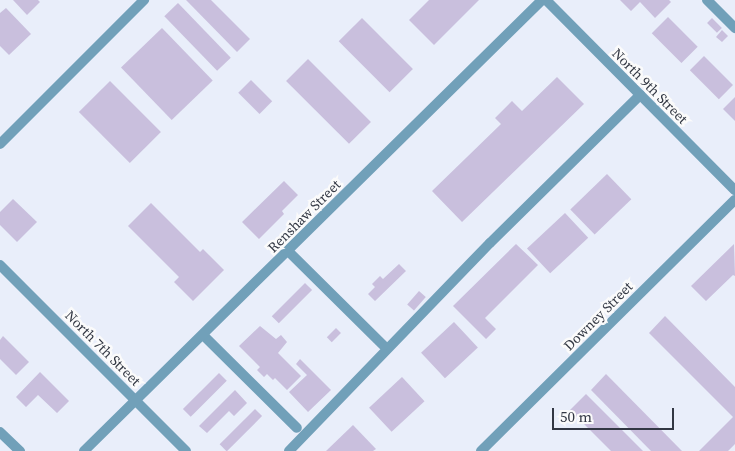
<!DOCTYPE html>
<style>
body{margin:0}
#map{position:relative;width:735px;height:451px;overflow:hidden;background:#e9eefa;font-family:"Source Serif 4",serif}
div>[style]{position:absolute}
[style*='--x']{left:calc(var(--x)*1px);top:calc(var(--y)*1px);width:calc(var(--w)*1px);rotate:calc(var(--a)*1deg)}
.building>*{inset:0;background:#c9bfdd;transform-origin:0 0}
.service>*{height:10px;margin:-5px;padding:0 5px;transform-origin:5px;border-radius:5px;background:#71a0b9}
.minor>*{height:10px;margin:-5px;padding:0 5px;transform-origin:5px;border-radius:5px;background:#71a0b9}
.tertiary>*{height:10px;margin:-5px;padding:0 5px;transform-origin:5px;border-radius:5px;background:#71a0b9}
span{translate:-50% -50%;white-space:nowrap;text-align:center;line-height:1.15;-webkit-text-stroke:5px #fbfbfb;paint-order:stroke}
.street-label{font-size:14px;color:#323743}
.scale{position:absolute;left:552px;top:408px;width:122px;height:22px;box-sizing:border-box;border:2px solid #323743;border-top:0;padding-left:6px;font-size:15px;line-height:18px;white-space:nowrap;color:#323743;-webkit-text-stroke:4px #fbfbfb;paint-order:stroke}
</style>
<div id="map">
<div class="building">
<div style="clip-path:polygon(13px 0,38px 0,40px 2px,27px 15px)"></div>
<div style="clip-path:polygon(186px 0,211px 0,250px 39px,237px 52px)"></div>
<div style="clip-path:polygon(429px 0,479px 0,434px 45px,409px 20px)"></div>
<div style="clip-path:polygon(620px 0,669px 0,671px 2px,655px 18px,640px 2px,631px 11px)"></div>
<div style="left:178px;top:3px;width:76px;height:19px;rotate:46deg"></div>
<div style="clip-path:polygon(6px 8px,31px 34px,9px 55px,0 46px,0 13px)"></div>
<div style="left:668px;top:17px;width:42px;height:23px;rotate:45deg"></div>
<div style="left:362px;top:18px;width:72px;height:33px;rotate:45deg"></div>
<div style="left:712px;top:18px;width:14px;height:7px;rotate:45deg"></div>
<div style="left:162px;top:28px;width:73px;height:57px;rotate:46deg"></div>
<div style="clip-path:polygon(722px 30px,728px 36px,722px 42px,716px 37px)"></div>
<div style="left:704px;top:56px;width:41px;height:20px;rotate:45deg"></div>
<div style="left:308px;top:59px;width:89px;height:31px;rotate:45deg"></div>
<div style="clip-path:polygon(557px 77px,584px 104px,462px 222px,432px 191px,501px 124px,495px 118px,512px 101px,522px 111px)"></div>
<div style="left:251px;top:80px;width:30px;height:18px;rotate:45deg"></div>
<div style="left:110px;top:81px;width:72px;height:44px;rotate:45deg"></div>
<div style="clip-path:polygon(735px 97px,735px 121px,723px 109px)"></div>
<div style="left:607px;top:174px;width:35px;height:51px;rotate:46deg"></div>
<div style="clip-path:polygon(284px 181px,298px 195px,282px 211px,284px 214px,259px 239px,242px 222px)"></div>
<div style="clip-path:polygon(13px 199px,37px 222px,17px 242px,0 225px,0 212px)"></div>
<div style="clip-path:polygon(151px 203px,200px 252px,203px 249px,224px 270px,193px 301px,174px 282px,179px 277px,128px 226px)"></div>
<div style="left:565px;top:213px;width:34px;height:52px;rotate:47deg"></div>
<div style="clip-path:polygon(516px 244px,538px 265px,485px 318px,496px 329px,486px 339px,453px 306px)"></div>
<div style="clip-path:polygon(734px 244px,735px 276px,733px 275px,706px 301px,691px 286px)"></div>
<div style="clip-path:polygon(399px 264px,406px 271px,375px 301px,368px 294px,375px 287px,372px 284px,380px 276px,383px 279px)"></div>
<div style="left:305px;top:283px;width:10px;height:47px;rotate:45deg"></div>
<div style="left:419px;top:291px;width:9px;height:18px;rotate:41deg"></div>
<div style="clip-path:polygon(665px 316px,735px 387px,735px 444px,728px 451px,699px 451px,733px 417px,649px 333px)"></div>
<div style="left:454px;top:322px;width:35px;height:45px;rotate:47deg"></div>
<div style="clip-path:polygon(260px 326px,276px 339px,281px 335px,287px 342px,278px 353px,301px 376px,287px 390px,275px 378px,273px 380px,267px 374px,264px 377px,257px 370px,260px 367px,239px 346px)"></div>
<div style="left:336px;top:328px;width:7px;height:13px;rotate:45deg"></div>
<div style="clip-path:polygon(3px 336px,29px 362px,16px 375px,0 359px,0 340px)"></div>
<div style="clip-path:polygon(300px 359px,331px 390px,308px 412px,289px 392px,307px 375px,296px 364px)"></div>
<div style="clip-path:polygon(40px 372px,69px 401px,57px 413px,38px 395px,26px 407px,16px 397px)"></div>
<div style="left:219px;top:373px;width:11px;height:51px;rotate:45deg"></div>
<div style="clip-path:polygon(606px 374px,682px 451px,651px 451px,591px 390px)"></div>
<div style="left:402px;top:377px;width:33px;height:45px;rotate:47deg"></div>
<div style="clip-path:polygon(235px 390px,247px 403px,234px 416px,229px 411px,207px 433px,199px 426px)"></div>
<div style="clip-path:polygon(586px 394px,643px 451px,611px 451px,570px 410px)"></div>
<div style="left:255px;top:409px;width:10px;height:50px;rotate:45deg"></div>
<div style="clip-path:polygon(353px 425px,376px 449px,373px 451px,326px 451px)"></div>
</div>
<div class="service">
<div style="--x:707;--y:0;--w:40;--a:45"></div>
<div style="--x:289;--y:451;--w:289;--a:-46"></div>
<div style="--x:490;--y:243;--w:211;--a:-44.6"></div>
</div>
<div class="minor">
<div style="--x:0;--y:144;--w:204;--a:-45"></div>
<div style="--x:288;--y:251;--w:134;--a:44.7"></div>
<div style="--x:0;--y:265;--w:263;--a:45"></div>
<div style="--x:203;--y:335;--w:132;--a:44.7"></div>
<div style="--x:0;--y:432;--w:28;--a:44"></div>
<div style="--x:84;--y:451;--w:643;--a:-44.56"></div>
<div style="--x:481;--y:451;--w:357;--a:-44.7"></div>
</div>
<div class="tertiary">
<div style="--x:546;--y:0;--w:268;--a:45.2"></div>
</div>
<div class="street-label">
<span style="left:650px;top:86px;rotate:45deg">North 9th Street</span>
<span style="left:304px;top:216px;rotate:-45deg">Renshaw Street</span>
<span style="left:598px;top:316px;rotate:-45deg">Downey Street</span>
<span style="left:103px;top:348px;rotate:45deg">North 7th Street</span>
</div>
<div class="scale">50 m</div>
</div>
